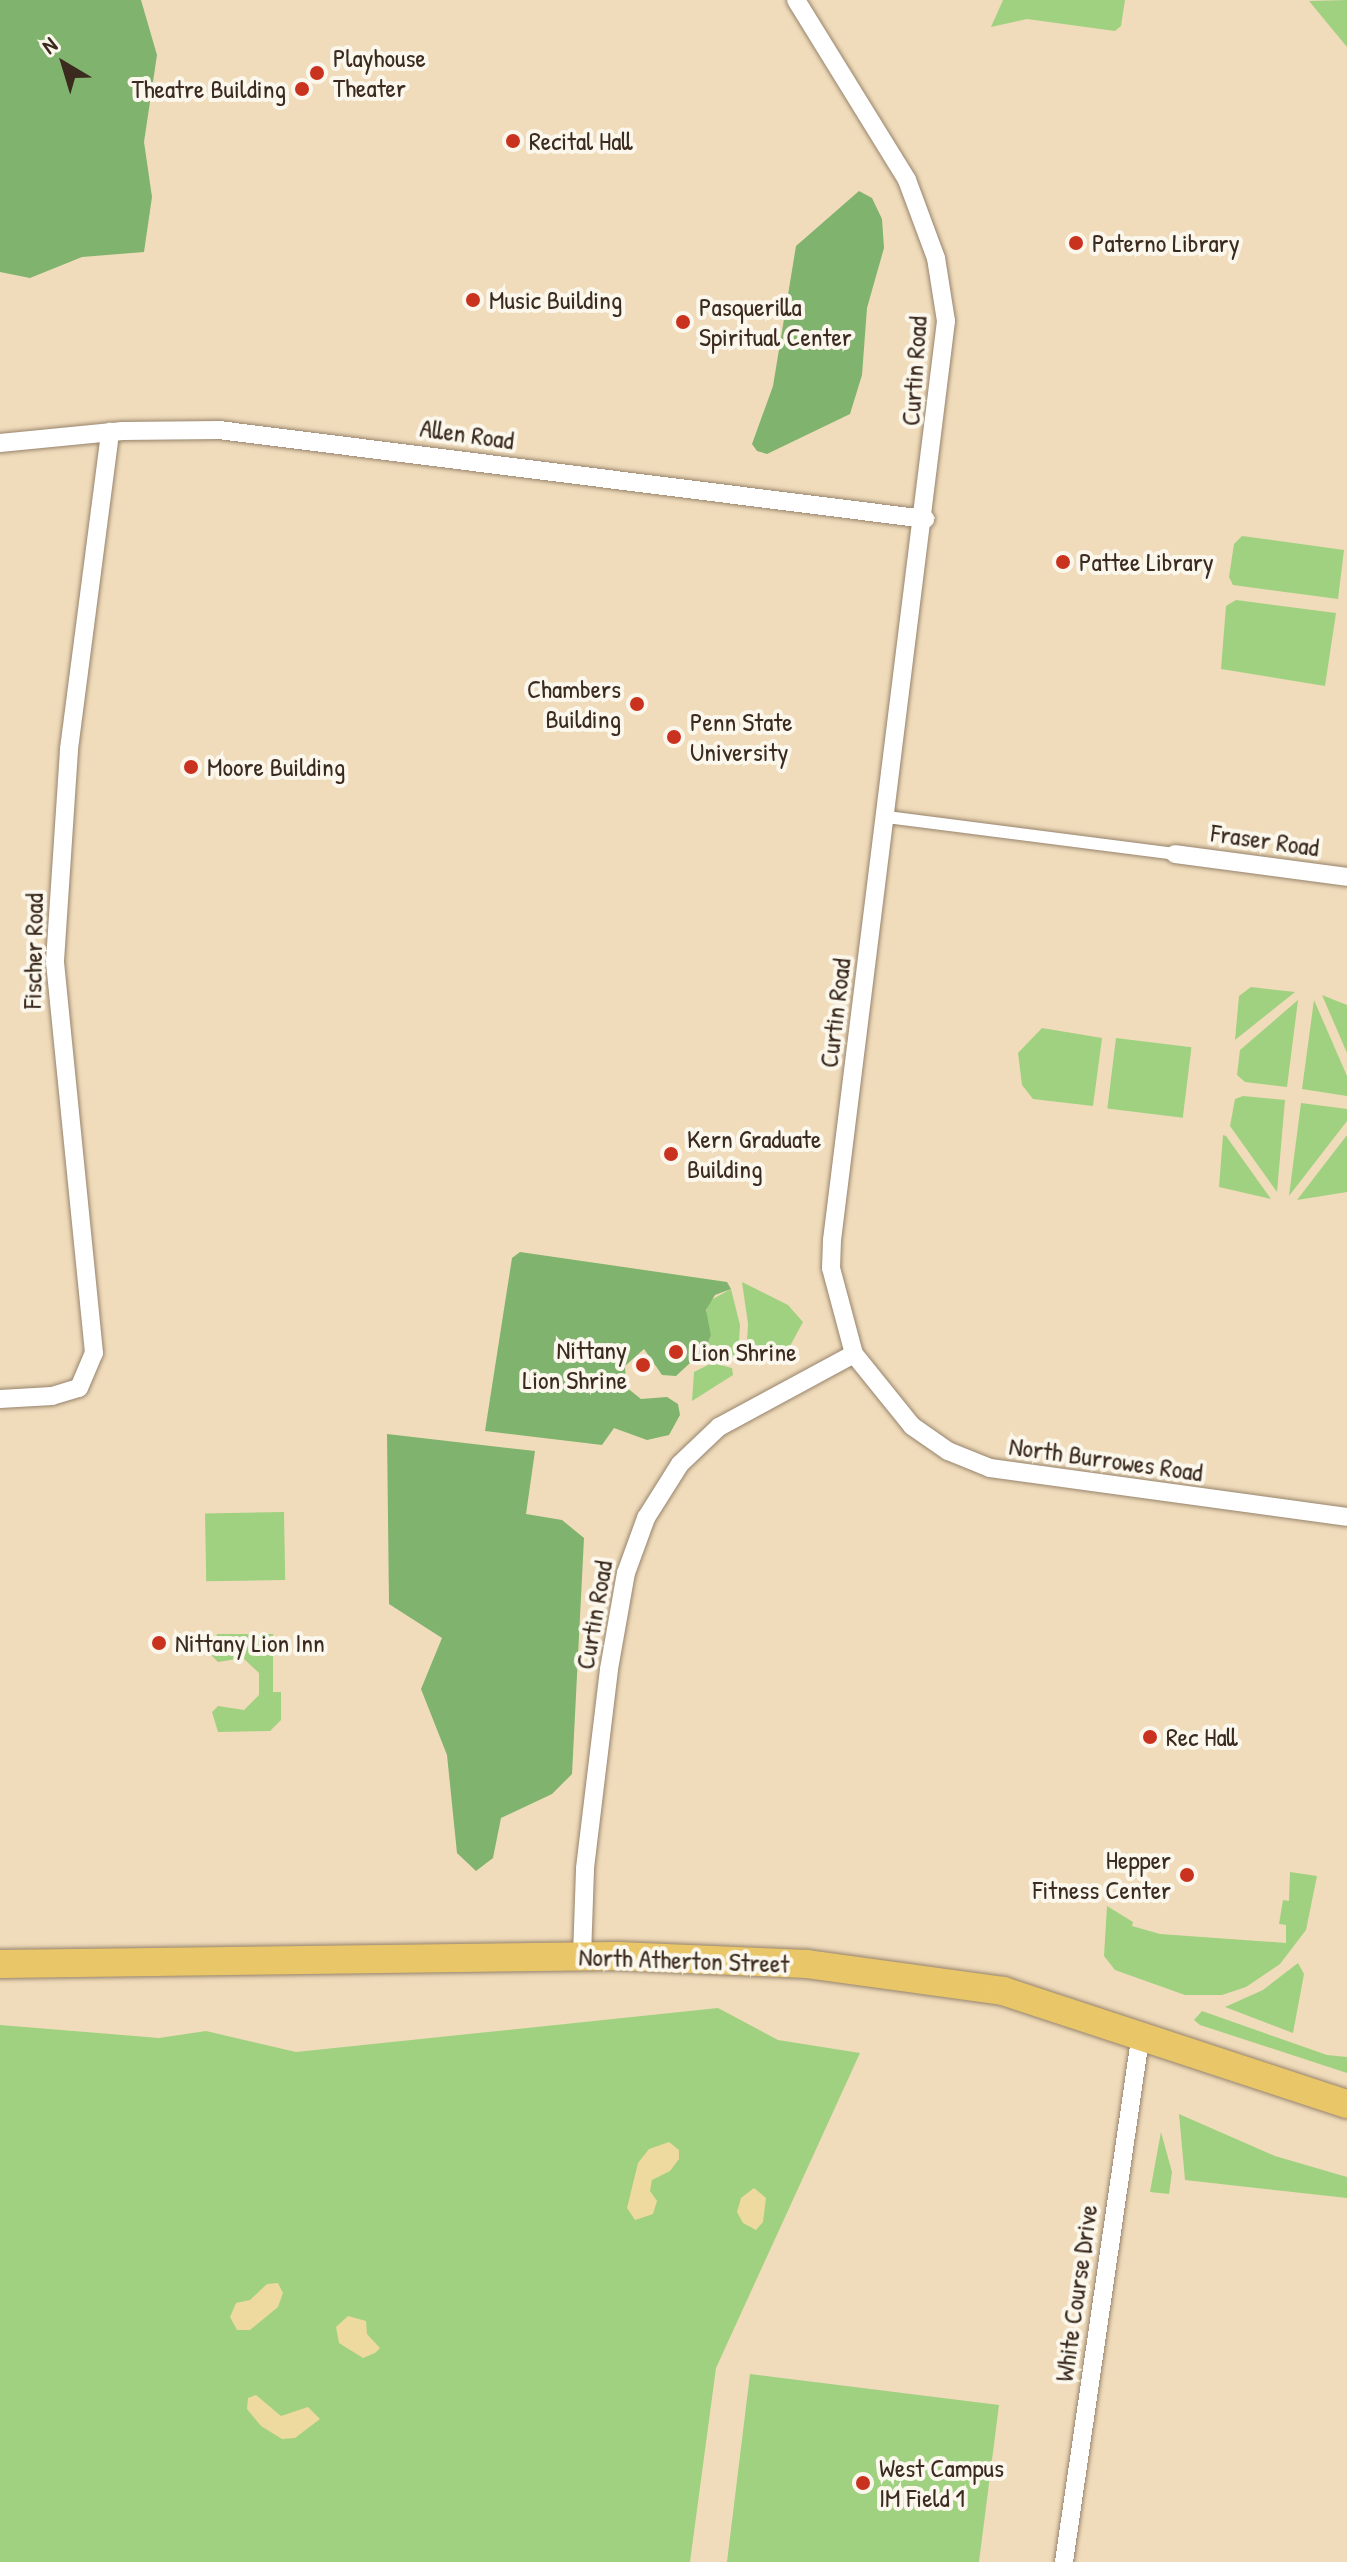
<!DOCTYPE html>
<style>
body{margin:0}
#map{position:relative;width:1347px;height:2562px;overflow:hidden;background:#f0dcbb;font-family:"Patrick Hand",sans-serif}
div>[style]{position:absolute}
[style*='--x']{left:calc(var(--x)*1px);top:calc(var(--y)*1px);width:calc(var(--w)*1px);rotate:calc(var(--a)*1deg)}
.green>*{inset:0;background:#a0d180;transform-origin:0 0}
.forest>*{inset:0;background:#80b36e}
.sand>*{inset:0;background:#eeda9e}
.roads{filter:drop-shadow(0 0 2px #96836c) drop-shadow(0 0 2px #96836c)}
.pedestrian>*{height:12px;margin:-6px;padding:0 6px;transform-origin:6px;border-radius:6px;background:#fff}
.minor>*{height:18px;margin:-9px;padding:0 9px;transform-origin:9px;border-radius:9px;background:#fff}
.primary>*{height:28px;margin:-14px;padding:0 14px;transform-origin:14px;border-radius:14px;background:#e9c769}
.dots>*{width:22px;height:22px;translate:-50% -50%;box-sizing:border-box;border:4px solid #fbf7ec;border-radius:50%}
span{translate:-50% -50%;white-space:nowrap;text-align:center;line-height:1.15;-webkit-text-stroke:8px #fbf7ec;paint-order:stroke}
.poi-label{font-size:26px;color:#3b2a1e}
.left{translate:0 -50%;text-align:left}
.right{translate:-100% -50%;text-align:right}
.street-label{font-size:26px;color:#3b2a1e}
.north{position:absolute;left:24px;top:24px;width:80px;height:80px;-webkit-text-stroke:6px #fbf7ec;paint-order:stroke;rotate:322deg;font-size:22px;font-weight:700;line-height:32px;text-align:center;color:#3b2a1e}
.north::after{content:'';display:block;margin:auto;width:28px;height:36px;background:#3b2a1e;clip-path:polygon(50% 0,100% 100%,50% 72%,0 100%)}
</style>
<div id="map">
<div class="green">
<div style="clip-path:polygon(1003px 0,1125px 0,1121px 26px,1115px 31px,1027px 19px,991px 27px)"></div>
<div style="clip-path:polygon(1347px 0,1347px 47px,1309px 1px)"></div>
<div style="clip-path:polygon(1242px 536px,1344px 550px,1338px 599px,1233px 585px,1229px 577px,1234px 544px)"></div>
<div style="clip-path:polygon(1236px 600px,1336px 613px,1325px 686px,1221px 669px,1226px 606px)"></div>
<div style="clip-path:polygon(1251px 987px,1295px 992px,1235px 1040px,1239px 996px)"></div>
<div style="clip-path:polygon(1322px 995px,1347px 1005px,1347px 1053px)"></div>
<div style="clip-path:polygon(1298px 1000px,1287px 1087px,1245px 1082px,1237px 1075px,1240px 1050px)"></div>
<div style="clip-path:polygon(1314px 1000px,1347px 1076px,1347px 1096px,1302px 1089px)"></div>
<div style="clip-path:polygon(1042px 1028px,1102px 1038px,1093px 1106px,1033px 1099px,1022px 1085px,1018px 1053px)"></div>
<div style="left:1116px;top:1038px;width:76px;height:71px;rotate:7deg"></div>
<div style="clip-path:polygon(1243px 1096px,1285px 1100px,1277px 1192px,1230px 1126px,1235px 1099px)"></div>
<div style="clip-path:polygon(1301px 1103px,1347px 1109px,1347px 1121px,1289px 1196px)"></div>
<div style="clip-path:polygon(1223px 1135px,1226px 1136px,1271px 1199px,1219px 1187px)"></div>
<div style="clip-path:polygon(1347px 1135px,1347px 1192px,1297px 1200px)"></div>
<div style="clip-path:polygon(742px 1282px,788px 1305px,803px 1322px,789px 1348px,751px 1364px,746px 1360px,748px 1324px)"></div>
<div style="clip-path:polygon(731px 1289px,740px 1325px,738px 1359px,698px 1358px,711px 1337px,705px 1316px,709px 1301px)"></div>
<div style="clip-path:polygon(712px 1363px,732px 1368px,733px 1375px,692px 1401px,694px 1372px)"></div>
<div style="left:284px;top:1512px;width:68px;height:79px;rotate:89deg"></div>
<div style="clip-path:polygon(217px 1634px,273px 1634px,273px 1692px,281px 1692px,281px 1720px,270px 1731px,218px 1732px,212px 1712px,218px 1706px,244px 1710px,259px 1695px,259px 1673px,243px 1658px,218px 1662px,212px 1656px)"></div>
<div style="clip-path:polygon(1290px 1872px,1317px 1876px,1306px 1930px,1280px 1964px,1246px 1987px,1222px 1995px,1185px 1995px,1115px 1970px,1104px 1956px,1107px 1906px,1133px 1922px,1132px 1926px,1160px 1934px,1286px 1943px,1286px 1925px,1279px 1924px,1283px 1900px,1289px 1901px)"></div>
<div style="clip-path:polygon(1298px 1963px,1304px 1974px,1293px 2033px,1225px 2007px,1263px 1990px)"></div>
<div style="clip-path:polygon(718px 2008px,778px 2040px,860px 2053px,716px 2368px,690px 2562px,0 2562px,0 2025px,159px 2038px,206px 2031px,296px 2052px)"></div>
<div style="clip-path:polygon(1202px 2011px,1327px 2055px,1347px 2057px,1347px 2073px,1200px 2025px,1194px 2020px)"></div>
<div style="clip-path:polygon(1179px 2114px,1275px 2156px,1347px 2177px,1347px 2198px,1185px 2180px)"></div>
<div style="clip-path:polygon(1161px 2132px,1172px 2172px,1169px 2194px,1150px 2192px)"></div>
<div style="clip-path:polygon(750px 2374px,999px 2405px,979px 2562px,727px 2562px)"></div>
</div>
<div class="forest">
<div style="clip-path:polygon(0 0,141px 0,157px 55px,144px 142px,152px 197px,144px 252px,82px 257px,30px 278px,0 272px)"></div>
<div style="clip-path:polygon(859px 191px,872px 198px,882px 219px,884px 248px,867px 308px,862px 375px,850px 414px,767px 454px,757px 451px,752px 444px,773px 386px,796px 246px)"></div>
<div style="clip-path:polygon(520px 1252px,727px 1282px,731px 1289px,715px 1295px,706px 1310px,711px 1336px,705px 1349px,676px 1376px,662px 1375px,644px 1349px,625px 1366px,626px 1387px,641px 1399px,667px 1397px,678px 1404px,680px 1415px,669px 1435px,647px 1440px,614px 1428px,602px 1445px,485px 1431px,512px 1258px)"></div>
<div style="clip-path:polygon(387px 1434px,535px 1451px,526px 1514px,562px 1520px,584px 1538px,572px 1774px,552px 1794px,501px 1818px,493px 1858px,476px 1871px,457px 1853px,447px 1755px,421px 1689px,442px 1638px,389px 1604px)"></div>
</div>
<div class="sand">
<div style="clip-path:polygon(669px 2142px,679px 2150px,679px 2159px,670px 2171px,652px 2180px,650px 2191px,657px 2201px,653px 2214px,635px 2220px,627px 2208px,638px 2163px,649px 2149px)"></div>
<div style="clip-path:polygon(754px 2188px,766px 2198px,763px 2222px,756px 2230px,743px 2223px,737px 2212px,741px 2198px)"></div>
<div style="clip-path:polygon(278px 2283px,283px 2293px,278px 2307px,250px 2330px,237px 2330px,230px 2317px,236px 2303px,250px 2300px,267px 2284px)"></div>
<div style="clip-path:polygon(348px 2316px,366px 2321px,367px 2334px,380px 2348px,375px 2353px,363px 2358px,339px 2343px,336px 2327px)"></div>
<div style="clip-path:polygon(256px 2395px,281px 2416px,308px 2407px,320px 2419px,295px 2438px,282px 2439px,261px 2426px,247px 2409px,248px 2398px)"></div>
</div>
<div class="roads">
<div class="pedestrian">
<div style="--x:887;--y:817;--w:290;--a:7.3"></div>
</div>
<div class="minor">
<div style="--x:796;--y:0;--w:211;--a:58.3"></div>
<div style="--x:907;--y:180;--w:83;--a:69.6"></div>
<div style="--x:936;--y:258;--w:64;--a:81"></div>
<div style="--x:946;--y:321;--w:926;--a:97.07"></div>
<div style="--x:832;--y:1240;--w:28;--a:92"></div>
<div style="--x:831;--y:1268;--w:89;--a:75"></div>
<div style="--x:854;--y:1354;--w:92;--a:51.1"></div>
<div style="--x:912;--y:1426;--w:44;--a:34.8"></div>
<div style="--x:948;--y:1451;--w:45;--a:22"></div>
<div style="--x:990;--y:1468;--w:360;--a:7.8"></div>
<div style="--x:0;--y:443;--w:123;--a:-5.6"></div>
<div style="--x:122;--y:431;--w:97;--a:-0.6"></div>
<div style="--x:219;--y:430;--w:712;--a:7.18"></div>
<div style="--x:1175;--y:854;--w:174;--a:7.6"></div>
<div style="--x:0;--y:1399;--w:52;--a:-3.3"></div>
<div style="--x:52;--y:1396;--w:28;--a:-17"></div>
<div style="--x:79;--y:1388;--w:38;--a:-67"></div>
<div style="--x:94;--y:1353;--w:394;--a:-95.7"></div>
<div style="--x:55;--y:961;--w:212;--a:-86.2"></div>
<div style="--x:69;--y:749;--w:320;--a:-82.6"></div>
<div style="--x:582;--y:1956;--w:88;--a:-88"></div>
<div style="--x:585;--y:1868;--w:200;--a:-83.1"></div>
<div style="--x:609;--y:1669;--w:97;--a:-80"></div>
<div style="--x:626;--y:1573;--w:59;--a:-70"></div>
<div style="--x:646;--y:1518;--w:64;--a:-57.8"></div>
<div style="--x:680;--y:1464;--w:54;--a:-43.5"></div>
<div style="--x:719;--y:1427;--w:153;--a:-28.4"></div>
<div style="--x:1064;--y:2562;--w:536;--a:-81.73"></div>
</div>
<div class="primary">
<div style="--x:0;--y:1964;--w:618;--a:-0.74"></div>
<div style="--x:618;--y:1956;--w:189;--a:2.4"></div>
<div style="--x:807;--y:1964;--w:198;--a:7.8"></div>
<div style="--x:1003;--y:1991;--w:362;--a:18.2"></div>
</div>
</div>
<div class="dots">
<div style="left:317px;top:73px;background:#c8321e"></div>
<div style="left:302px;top:89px;background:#c8321e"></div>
<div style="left:513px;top:141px;background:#c8321e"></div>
<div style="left:1076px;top:243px;background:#c8321e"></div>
<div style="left:473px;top:300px;background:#c8321e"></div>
<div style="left:683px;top:322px;background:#c8321e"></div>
<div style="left:1063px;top:562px;background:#c8321e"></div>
<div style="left:637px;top:704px;background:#c8321e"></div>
<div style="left:674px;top:737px;background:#c8321e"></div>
<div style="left:191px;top:767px;background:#c8321e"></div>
<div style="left:671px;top:1154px;background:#c8321e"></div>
<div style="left:676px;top:1352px;background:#c8321e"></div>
<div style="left:643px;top:1365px;background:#c8321e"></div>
<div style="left:159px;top:1643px;background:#c8321e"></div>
<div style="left:1150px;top:1737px;background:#c8321e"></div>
<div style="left:1187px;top:1875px;background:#c8321e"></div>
<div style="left:863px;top:2483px;background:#c8321e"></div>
</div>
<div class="poi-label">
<span class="left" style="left:333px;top:73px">Playhouse<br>Theater</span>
<span class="right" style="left:286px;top:89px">Theatre Building</span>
<span class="left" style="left:529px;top:141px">Recital Hall</span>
<span class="left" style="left:1092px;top:243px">Paterno Library</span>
<span class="left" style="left:489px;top:300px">Music Building</span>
<span class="left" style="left:699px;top:322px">Pasquerilla<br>Spiritual Center</span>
<span class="left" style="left:1079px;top:562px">Pattee Library</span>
<span class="right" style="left:621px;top:704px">Chambers<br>Building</span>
<span class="left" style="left:690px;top:737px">Penn State<br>University</span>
<span class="left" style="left:207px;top:767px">Moore Building</span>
<span class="left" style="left:687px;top:1154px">Kern Graduate<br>Building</span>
<span class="right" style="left:627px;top:1365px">Nittany<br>Lion Shrine</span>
<span class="left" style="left:692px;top:1352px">Lion Shrine</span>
<span class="left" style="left:175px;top:1643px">Nittany Lion Inn</span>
<span class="left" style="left:1166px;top:1737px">Rec Hall</span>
<span class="right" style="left:1171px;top:1875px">Hepper<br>Fitness Center</span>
<span class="left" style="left:879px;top:2483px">West Campus<br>IM Field 1</span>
</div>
<div class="street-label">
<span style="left:914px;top:371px;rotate:-86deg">Curtin Road</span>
<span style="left:467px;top:434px;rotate:8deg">Allen Road</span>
<span style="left:1265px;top:840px;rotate:8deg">Fraser Road</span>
<span style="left:33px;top:951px;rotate:-89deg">Fischer Road</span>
<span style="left:835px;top:1013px;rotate:-83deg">Curtin Road</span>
<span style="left:1106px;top:1459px;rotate:8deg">North Burrowes Road</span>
<span style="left:594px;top:1615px;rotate:-80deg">Curtin Road</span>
<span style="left:684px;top:1960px;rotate:2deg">North Atherton Street</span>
<span style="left:1076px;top:2293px;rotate:-82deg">White Course Drive</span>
</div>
<div class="north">N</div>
</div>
